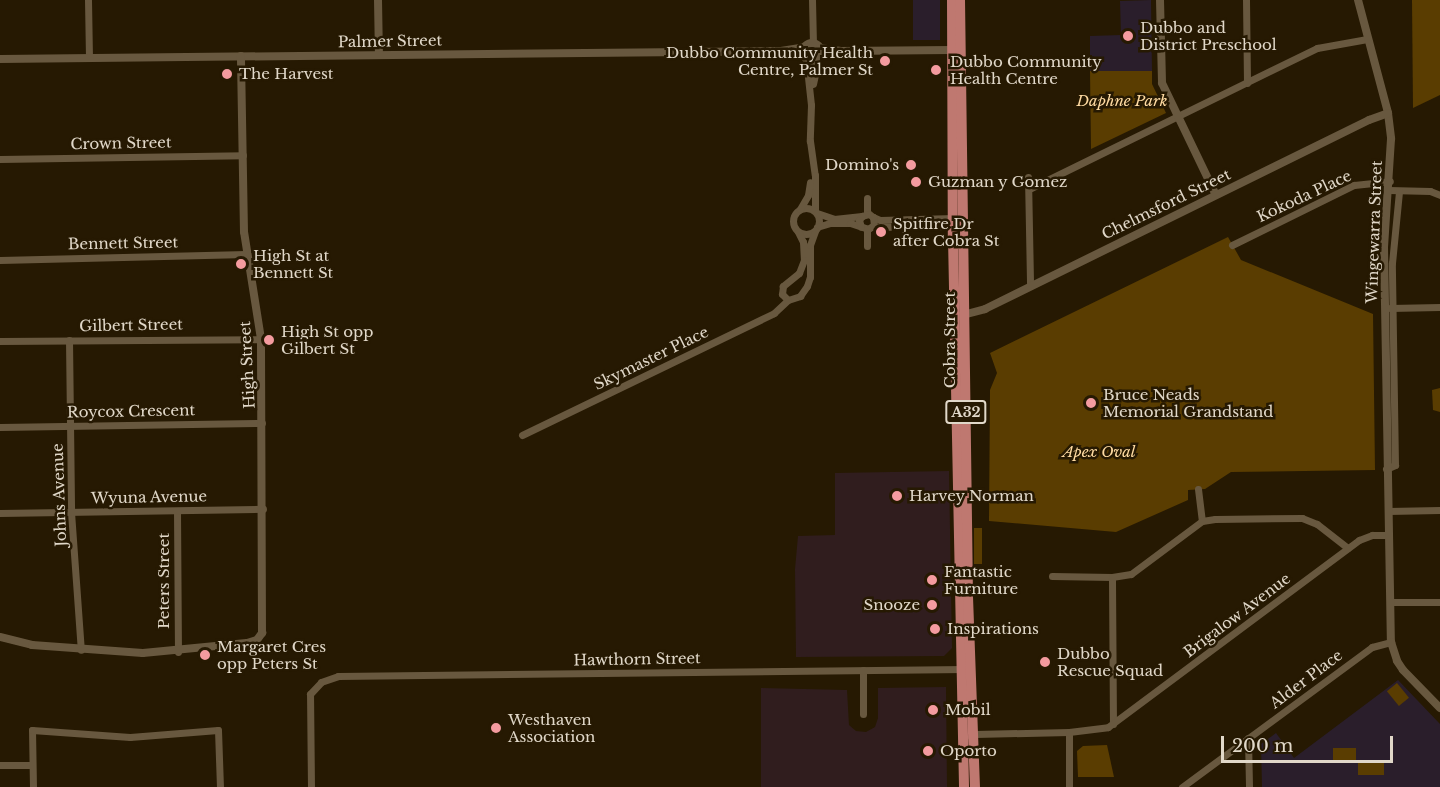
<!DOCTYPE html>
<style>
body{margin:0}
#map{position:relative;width:1440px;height:787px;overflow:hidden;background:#261902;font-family:"Libre Baskerville",serif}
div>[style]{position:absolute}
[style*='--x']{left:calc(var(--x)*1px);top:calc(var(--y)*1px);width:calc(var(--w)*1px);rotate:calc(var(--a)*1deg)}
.commercial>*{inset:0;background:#301d1e}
.education>*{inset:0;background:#2a1e2b;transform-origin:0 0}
.green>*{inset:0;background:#5a3d01;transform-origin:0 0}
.minor>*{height:7px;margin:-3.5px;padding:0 3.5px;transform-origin:3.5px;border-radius:3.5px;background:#68583f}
.minor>.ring{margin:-3.5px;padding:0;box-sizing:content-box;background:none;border:7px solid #68583f;border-radius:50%}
.tertiary>*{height:8px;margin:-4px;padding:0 4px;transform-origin:4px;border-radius:4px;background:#68583f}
.tertiary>.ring{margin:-4px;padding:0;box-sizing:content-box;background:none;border:8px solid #68583f;border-radius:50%}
.trunk>*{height:10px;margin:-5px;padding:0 5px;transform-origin:5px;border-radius:5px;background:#bf7870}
.dots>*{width:16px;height:16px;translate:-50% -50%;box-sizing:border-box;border:3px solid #261902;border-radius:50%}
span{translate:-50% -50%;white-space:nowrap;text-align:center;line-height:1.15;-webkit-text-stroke:5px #261902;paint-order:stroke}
.shield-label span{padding:2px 4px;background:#261902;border:2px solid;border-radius:4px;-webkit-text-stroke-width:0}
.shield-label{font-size:14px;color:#e1d8c9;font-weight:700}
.poi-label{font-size:15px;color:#e1d8c9}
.left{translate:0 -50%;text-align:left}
.right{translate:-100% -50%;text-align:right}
.street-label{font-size:15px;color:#e1d8c9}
.park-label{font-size:15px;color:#ffdba2;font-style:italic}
.scale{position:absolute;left:1221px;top:736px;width:172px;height:27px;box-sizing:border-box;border:3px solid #e1d8c9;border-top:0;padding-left:8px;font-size:18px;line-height:21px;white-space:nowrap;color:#e1d8c9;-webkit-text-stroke:4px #261902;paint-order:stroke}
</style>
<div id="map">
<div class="commercial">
<div style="clip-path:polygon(949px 471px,952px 648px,944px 656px,796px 657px,795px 569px,798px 536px,835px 535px,835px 473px)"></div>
<div style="clip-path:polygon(946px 687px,947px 787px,761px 787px,761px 688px,847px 690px,849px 725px,856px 731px,866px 732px,875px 727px,878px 718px,878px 688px)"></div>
</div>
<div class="education">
<div style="left:913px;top:0;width:27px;height:40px"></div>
<div style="clip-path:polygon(1151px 0,1152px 71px,1090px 71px,1090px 36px,1121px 35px,1120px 1px)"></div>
<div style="clip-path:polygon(1398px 680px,1440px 724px,1440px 787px,1262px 787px,1261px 744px,1276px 733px,1294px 758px)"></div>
</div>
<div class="green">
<div style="clip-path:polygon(1412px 0,1440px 0,1440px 95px,1413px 108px)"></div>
<div style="clip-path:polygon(1090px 71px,1152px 71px,1152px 84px,1166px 113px,1091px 149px)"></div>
<div style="clip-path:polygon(1228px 237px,1241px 260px,1373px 314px,1375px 470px,1231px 472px,1205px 489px,1188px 490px,1188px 500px,1116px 532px,989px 521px,990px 390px,997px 373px,990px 353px)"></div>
<div style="clip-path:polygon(1440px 388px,1440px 412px,1433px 410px,1432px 390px)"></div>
<div style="left:974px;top:528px;width:8px;height:36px"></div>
<div style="left:1397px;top:683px;width:19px;height:13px;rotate:51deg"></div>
<div style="clip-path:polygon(1107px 745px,1114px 777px,1078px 777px,1077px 751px,1083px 746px)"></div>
<div style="left:1333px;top:748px;width:23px;height:12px"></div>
<div style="left:1358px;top:762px;width:26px;height:13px"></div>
</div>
<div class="minor">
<div style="--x:88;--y:0;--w:57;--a:89"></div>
<div style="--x:812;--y:0;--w:43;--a:88.7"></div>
<div style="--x:1246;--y:0;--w:83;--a:89.3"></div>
<div style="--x:806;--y:59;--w:46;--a:83.8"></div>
<div style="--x:811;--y:105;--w:36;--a:92"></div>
<div style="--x:810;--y:141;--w:34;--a:82"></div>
<div style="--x:815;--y:175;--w:36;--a:90"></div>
<div style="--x:813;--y:84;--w:25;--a:-78"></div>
<div style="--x:0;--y:159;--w:243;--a:-0.9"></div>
<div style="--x:1028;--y:177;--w:108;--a:88.9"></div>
<div style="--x:1029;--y:189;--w:321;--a:-26.1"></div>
<div style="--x:1317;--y:48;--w:51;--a:-10.2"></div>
<div style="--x:1389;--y:190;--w:41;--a:1.4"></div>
<div style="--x:1430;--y:191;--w:11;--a:22"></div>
<div class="ring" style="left:793px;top:208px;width:19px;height:19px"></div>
<div style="--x:800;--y:209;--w:16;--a:-60"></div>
<div style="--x:808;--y:195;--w:13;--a:-81"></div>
<div style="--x:817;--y:213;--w:18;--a:19"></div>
<div style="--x:834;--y:219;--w:28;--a:-6"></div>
<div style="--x:867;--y:214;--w:16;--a:-90"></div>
<div style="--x:873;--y:217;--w:8;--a:23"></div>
<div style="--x:880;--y:220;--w:74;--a:-1.5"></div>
<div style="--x:817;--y:227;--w:14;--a:-17"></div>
<div style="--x:830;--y:223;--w:20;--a:0"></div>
<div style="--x:850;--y:223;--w:19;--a:18"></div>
<div style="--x:868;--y:229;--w:7;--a:-34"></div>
<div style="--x:874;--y:225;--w:8;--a:-97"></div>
<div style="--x:873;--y:217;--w:5;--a:-143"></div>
<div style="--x:869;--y:214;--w:7;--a:164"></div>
<div style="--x:862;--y:216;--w:5;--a:127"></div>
<div style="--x:859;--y:220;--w:7;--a:74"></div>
<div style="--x:872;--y:227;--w:85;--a:-0.7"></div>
<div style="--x:798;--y:232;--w:11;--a:63"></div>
<div style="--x:803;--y:242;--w:18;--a:87"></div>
<div style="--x:804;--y:260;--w:14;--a:111"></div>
<div style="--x:799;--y:273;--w:21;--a:141"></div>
<div style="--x:783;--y:286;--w:8;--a:97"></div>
<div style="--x:782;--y:294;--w:8;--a:45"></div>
<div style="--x:788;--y:300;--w:13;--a:-18"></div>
<div style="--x:800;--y:296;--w:12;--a:-55"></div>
<div style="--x:807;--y:286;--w:9;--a:-72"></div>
<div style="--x:810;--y:277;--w:32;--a:-90"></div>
<div style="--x:810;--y:245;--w:15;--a:-70"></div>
<div style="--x:1232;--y:245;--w:136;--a:-26.2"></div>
<div style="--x:1354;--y:185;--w:36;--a:-6"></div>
<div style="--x:867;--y:246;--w:17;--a:-90"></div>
<div style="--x:0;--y:260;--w:246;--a:-1.4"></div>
<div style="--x:1390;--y:308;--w:50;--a:-1.1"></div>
<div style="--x:69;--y:340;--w:172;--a:89.3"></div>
<div style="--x:71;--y:512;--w:138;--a:85.9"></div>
<div style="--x:0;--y:341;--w:261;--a:-0.4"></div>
<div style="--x:0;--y:427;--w:262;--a:-0.9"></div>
<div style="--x:522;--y:435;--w:280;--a:-25.8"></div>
<div style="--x:774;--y:313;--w:19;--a:-43"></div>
<div style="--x:1386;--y:469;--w:10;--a:-24"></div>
<div style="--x:1395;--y:465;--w:202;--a:-90.9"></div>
<div style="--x:1392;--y:263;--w:72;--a:-84.4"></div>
<div style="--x:1198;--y:489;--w:32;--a:83"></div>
<div style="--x:177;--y:511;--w:141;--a:89.6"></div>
<div style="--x:1388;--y:511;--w:52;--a:-1.1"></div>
<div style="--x:0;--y:513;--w:263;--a:-0.9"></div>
<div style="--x:1052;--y:576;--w:60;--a:1"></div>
<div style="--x:1390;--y:602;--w:50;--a:0"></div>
<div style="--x:863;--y:670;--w:44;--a:90"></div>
<div style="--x:1113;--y:724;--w:147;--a:-90.4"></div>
<div style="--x:1112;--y:577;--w:19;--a:-9"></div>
<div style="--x:1131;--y:574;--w:89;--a:-36.7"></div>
<div style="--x:1202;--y:521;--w:13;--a:-9"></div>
<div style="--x:1215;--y:519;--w:87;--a:-0.7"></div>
<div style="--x:1302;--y:518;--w:16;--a:22"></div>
<div style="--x:1317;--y:524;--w:39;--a:38"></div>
<div style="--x:1069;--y:732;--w:55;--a:90"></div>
<div style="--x:971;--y:737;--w:5;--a:-37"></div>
<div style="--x:975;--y:734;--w:94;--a:-1.2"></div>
<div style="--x:1069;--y:732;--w:39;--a:-7"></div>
<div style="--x:1108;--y:727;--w:313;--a:-36.7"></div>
<div style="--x:1359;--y:540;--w:14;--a:-21"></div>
<div style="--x:1372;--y:535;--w:16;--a:0"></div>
<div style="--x:1248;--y:738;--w:49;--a:88.8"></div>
<div style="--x:0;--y:765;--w:32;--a:0"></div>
<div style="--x:33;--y:787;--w:57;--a:-91"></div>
<div style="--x:32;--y:730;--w:98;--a:4.1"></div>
<div style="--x:130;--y:737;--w:88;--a:-4.5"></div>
<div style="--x:218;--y:730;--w:57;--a:88"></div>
<div style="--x:311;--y:787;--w:93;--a:-90.6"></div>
<div style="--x:310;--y:694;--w:16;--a:-47"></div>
<div style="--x:321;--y:682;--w:18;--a:-19"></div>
<div style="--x:338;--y:676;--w:627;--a:-0.64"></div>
<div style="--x:1182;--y:787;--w:236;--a:-36.4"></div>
<div style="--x:1372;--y:647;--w:20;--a:-15"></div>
</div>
<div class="tertiary">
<div style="--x:378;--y:0;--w:55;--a:89"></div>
<div style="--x:1160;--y:0;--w:83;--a:88.6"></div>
<div style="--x:1162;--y:83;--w:124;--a:64.3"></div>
<div style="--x:1358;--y:0;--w:117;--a:75.1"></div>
<div style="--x:1388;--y:113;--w:26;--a:83"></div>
<div style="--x:1391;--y:139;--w:108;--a:93.7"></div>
<div style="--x:1384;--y:247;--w:395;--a:89"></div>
<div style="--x:1391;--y:642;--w:20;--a:72"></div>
<div style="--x:1397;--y:661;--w:11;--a:56"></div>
<div style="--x:1403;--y:670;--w:53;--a:45.8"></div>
<div class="ring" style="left:803px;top:43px;width:10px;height:10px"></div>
<div style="--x:820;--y:48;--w:21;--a:8"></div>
<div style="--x:841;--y:51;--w:110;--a:-0.5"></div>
<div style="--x:0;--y:59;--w:781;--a:-0.59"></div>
<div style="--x:781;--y:51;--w:24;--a:-9"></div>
<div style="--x:959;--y:316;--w:27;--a:-15"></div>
<div style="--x:985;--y:309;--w:428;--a:-26.2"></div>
<div style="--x:1369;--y:120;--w:20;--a:-20"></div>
<div style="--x:0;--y:637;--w:33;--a:14"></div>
<div style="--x:32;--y:645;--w:111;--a:4.1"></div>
<div style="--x:143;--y:653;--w:104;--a:-5.5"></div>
<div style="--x:247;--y:643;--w:10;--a:-17"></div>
<div style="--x:257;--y:640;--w:9;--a:-54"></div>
<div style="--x:262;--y:633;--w:294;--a:-90.2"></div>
<div style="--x:261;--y:339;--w:108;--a:-99"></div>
<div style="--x:244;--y:232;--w:176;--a:-91"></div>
</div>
<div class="trunk">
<div style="--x:952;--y:0;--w:238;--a:89.8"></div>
<div style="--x:953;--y:238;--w:549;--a:88.85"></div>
<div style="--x:960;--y:0;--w:597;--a:89.23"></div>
<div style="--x:968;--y:597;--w:190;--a:87.9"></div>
</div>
<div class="dots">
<div style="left:1128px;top:36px;background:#f49b9f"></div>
<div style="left:885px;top:61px;background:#f49b9f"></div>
<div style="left:936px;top:70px;background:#f49b9f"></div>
<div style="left:227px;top:74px;background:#f49b9f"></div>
<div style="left:911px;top:165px;background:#f49b9f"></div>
<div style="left:916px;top:182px;background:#f49b9f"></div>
<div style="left:881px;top:232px;background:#f49b9f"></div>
<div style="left:241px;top:264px;background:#f49b9f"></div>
<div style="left:269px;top:340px;background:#f49b9f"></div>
<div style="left:1091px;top:403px;background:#f49b9f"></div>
<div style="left:897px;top:496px;background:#f49b9f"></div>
<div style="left:932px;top:580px;background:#f49b9f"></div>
<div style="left:932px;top:605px;background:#f49b9f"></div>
<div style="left:935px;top:629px;background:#f49b9f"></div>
<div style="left:205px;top:655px;background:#f49b9f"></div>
<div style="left:1045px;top:662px;background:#f49b9f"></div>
<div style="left:933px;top:710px;background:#f49b9f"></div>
<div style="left:496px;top:728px;background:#f49b9f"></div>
<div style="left:928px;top:751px;background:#f49b9f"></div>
</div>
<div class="shield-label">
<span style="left:966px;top:412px">A32</span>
</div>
<div class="poi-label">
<span class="left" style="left:1140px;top:36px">Dubbo and<br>District Preschool</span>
<span class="right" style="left:873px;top:61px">Dubbo Community Health<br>Centre, Palmer St</span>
<span class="left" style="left:950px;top:70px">Dubbo Community<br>Health Centre</span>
<span class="left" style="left:239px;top:74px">The Harvest</span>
<span class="right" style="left:899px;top:165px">Domino's</span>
<span class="left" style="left:928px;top:182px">Guzman y Gomez</span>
<span class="left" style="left:893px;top:232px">Spitfire Dr<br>after Cobra St</span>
<span class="left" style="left:253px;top:264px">High St at<br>Bennett St</span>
<span class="left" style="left:281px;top:340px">High St opp<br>Gilbert St</span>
<span class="left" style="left:1103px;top:403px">Bruce Neads<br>Memorial Grandstand</span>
<span class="left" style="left:909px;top:496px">Harvey Norman</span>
<span class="left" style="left:944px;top:580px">Fantastic<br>Furniture</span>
<span class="right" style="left:920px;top:605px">Snooze</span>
<span class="left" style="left:947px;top:629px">Inspirations</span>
<span class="left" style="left:217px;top:655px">Margaret Cres<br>opp Peters St</span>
<span class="left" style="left:1057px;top:662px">Dubbo<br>Rescue Squad</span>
<span class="left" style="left:945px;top:710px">Mobil</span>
<span class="left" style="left:508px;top:728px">Westhaven<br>Association</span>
<span class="left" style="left:940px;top:751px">Oporto</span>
</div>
<div class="street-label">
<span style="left:390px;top:41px;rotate:-1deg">Palmer Street</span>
<span style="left:121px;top:143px;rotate:-1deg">Crown Street</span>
<span style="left:1304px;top:196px;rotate:-25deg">Kokoda Place</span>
<span style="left:1166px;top:204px;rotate:-26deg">Chelmsford Street</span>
<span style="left:1374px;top:232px;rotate:-88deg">Wingewarra Street</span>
<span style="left:123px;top:243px;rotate:-1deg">Bennett Street</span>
<span style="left:131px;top:325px;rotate:-1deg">Gilbert Street</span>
<span style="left:950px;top:340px;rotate:-90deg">Cobra Street</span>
<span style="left:651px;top:358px;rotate:-26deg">Skymaster Place</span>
<span style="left:247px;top:365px;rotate:-93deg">High Street</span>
<span style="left:131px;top:411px;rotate:-1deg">Roycox Crescent</span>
<span style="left:59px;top:495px;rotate:-92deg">Johns Avenue</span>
<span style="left:149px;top:497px;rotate:-1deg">Wyuna Avenue</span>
<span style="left:164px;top:581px;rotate:-90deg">Peters Street</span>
<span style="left:1237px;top:615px;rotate:-37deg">Brigalow Avenue</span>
<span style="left:637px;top:659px;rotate:-1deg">Hawthorn Street</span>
<span style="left:1306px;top:679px;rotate:-37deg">Alder Place</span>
</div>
<div class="park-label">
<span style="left:1122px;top:101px">Daphne Park</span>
<span style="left:1099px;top:452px">Apex Oval</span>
</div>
<div class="scale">200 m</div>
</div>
